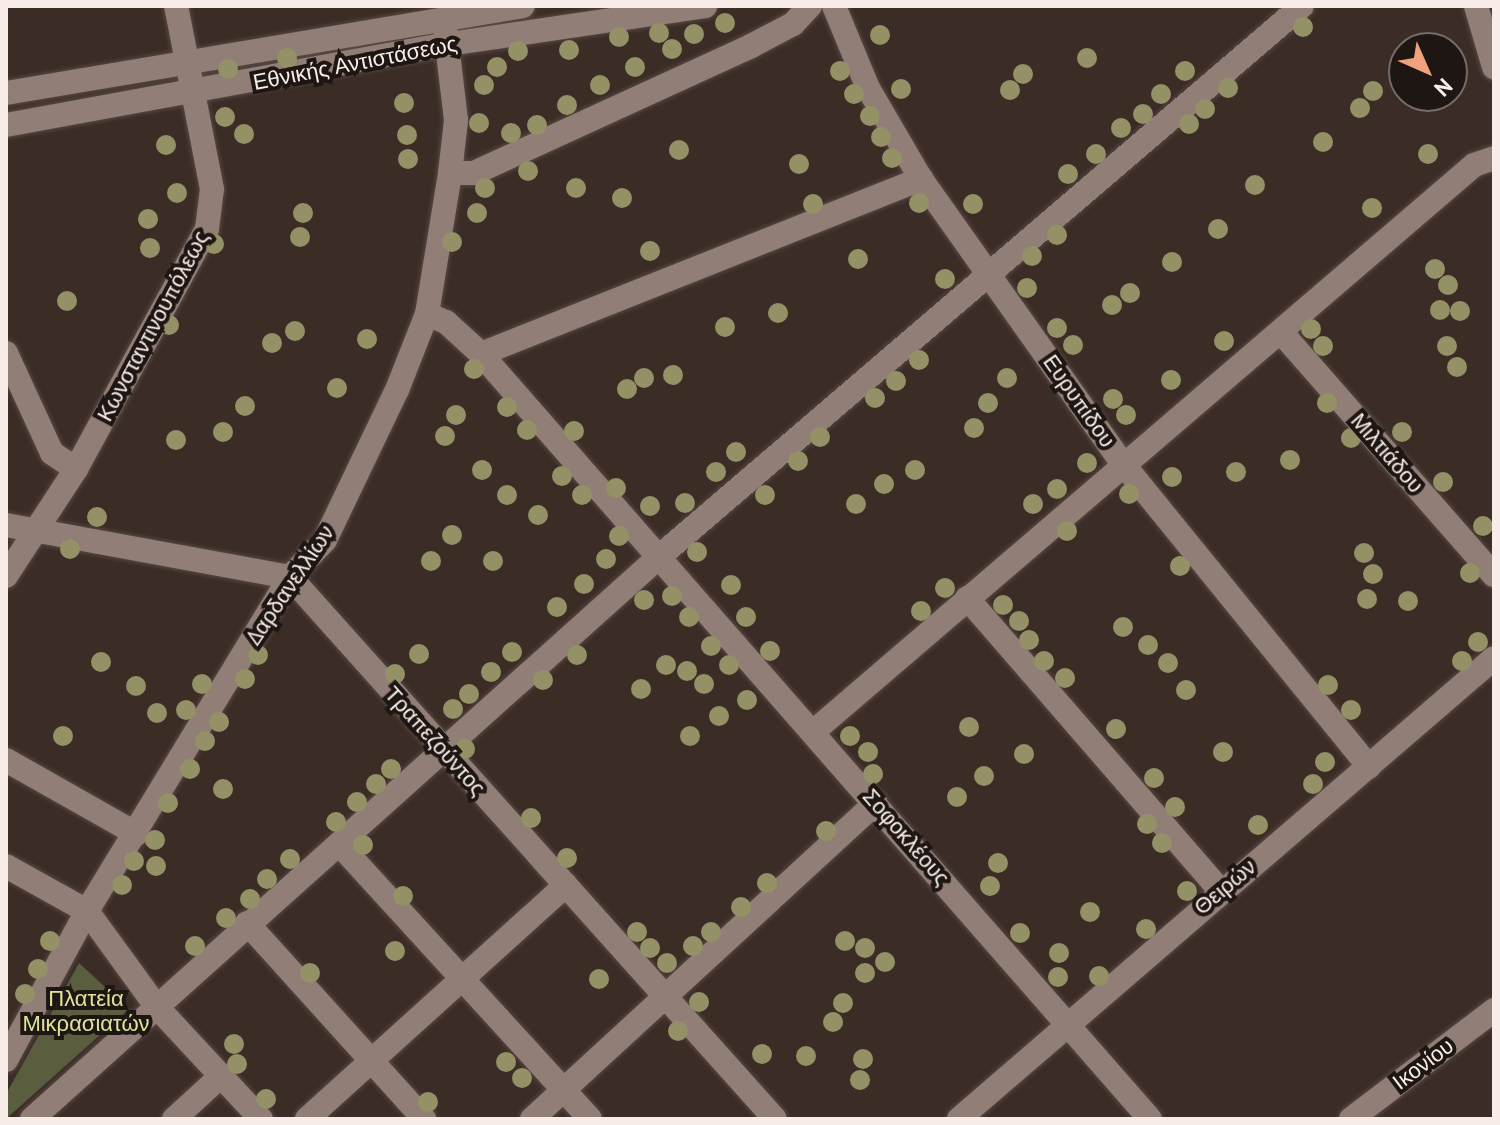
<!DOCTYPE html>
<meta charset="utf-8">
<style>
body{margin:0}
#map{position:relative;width:1500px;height:1125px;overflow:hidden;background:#3c2c26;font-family:"PT Sans",sans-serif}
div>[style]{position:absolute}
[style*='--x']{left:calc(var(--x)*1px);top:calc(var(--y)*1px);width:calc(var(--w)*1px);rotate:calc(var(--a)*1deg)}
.green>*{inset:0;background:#5a5d3e}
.roads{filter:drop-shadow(0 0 2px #564843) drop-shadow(0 0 2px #564843)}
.minor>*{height:24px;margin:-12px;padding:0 12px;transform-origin:12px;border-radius:12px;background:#917e76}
.trees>*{width:20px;height:20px;margin:-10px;border-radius:50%;background:#949167}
span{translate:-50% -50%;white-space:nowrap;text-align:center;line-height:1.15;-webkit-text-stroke:8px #1e1613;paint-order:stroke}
.street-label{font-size:22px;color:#f8ede9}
.park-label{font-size:22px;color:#dce39c}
.frame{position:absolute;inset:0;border:8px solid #f8ede9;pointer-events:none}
.north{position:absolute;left:1388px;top:32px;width:80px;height:80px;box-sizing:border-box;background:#1e1613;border:2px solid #756c69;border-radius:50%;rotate:135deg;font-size:22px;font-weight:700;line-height:32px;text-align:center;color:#f8ede9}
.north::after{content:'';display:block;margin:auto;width:28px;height:36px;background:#f2a17e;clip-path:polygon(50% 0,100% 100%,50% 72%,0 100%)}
</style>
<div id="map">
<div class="green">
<div style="clip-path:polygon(79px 963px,129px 1009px,6px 1119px,6px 1094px)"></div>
</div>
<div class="roads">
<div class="minor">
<div style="--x:834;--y:6;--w:89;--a:67.5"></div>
<div style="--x:868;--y:88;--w:105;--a:59.8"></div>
<div style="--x:921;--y:179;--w:349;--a:54.7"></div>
<div style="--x:1123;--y:464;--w:390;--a:50.9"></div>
<div style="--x:1476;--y:6;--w:64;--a:73.6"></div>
<div style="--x:6;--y:93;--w:524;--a:-9.55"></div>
<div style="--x:6;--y:125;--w:450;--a:-10.4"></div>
<div style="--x:449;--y:44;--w:259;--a:-8.4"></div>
<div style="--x:450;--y:173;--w:24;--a:0"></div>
<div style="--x:474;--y:173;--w:305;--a:-24.6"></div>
<div style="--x:751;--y:46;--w:47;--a:-27.6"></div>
<div style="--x:793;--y:24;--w:25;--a:-47"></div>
<div style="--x:427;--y:314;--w:21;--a:23"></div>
<div style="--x:446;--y:322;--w:47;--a:42.4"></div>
<div style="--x:481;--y:354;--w:1016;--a:48.83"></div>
<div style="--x:1281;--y:332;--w:323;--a:48.8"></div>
<div style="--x:6;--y:353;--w:110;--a:65.3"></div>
<div style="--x:52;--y:453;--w:29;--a:34"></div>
<div style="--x:481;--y:354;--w:474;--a:-21.7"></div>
<div style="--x:6;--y:525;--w:289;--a:10.4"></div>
<div style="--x:290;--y:577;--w:727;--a:48.18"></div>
<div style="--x:6;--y:576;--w:128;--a:-56.8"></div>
<div style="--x:76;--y:469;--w:273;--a:-61.4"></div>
<div style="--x:207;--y:229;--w:40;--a:-82.9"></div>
<div style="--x:212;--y:189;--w:187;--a:-101.1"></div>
<div style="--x:967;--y:598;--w:388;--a:49.1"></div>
<div style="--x:813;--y:732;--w:871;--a:-40.62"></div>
<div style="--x:1474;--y:165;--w:21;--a:-19"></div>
<div style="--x:6;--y:760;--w:150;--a:29.5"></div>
<div style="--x:339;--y:844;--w:372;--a:47.6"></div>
<div style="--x:6;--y:866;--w:93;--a:29.1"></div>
<div style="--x:87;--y:911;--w:117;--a:54"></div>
<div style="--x:156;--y:1006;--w:154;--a:47.1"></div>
<div style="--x:247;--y:923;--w:264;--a:47.9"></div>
<div style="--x:6;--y:1060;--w:170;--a:-61.5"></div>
<div style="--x:87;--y:911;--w:391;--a:-58.7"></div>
<div style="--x:290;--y:577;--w:51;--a:-46.6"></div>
<div style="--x:325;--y:540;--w:166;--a:-64.4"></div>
<div style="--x:397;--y:390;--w:82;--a:-68.5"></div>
<div style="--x:427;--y:314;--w:143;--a:-80.7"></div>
<div style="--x:450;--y:173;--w:53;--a:-83.5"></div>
<div style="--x:456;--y:120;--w:101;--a:-96.8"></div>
<div style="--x:32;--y:1119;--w:843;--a:-41.88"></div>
<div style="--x:660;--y:556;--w:845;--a:-40.59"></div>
<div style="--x:174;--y:1119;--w:64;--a:-42.5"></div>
<div style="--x:307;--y:1119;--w:349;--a:-42.1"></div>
<div style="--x:532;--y:1119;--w:467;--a:-42.6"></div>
<div style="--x:959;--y:1119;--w:706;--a:-40.75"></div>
<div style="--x:1351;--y:1119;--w:180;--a:-37.3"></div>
</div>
</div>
<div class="trees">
<div style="left:725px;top:23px"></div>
<div style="left:1303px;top:27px"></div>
<div style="left:659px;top:33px"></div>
<div style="left:694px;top:34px"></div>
<div style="left:880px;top:35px"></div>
<div style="left:619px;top:37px"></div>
<div style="left:672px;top:49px"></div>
<div style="left:569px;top:50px"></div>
<div style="left:518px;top:51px"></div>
<div style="left:287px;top:58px"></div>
<div style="left:1087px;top:58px"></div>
<div style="left:497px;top:67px"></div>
<div style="left:635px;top:67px"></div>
<div style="left:228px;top:69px"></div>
<div style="left:840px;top:71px"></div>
<div style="left:1185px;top:71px"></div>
<div style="left:1023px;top:74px"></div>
<div style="left:484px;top:85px"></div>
<div style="left:600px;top:85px"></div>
<div style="left:1228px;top:88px"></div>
<div style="left:901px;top:89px"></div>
<div style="left:1010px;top:90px"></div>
<div style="left:1373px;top:91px"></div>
<div style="left:854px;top:94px"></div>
<div style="left:1161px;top:94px"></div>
<div style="left:404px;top:103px"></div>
<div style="left:567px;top:105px"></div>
<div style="left:1360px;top:108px"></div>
<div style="left:1205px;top:109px"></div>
<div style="left:1143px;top:114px"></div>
<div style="left:870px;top:116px"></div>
<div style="left:225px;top:117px"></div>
<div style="left:479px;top:123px"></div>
<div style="left:1189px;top:124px"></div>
<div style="left:537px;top:125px"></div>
<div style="left:1121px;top:128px"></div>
<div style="left:511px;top:133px"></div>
<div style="left:244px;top:134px"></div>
<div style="left:407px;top:135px"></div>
<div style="left:881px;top:137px"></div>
<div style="left:1323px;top:142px"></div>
<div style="left:166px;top:145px"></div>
<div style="left:679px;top:150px"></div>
<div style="left:1096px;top:154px"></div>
<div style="left:1428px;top:154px"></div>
<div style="left:892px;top:158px"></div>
<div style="left:408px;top:159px"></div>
<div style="left:799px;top:164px"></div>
<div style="left:528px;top:171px"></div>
<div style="left:1068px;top:174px"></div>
<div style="left:1255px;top:185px"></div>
<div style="left:485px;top:188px"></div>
<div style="left:576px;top:188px"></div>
<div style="left:177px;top:193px"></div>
<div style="left:622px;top:198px"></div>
<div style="left:919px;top:203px"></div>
<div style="left:813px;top:204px"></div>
<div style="left:973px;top:204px"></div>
<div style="left:1372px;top:208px"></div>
<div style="left:303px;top:213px"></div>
<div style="left:477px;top:213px"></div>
<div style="left:148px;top:219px"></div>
<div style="left:1218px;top:229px"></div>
<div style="left:1057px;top:235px"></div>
<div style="left:300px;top:237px"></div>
<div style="left:452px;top:242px"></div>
<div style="left:214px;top:244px"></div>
<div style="left:150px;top:248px"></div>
<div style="left:650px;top:251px"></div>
<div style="left:1032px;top:256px"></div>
<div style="left:858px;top:259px"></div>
<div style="left:1172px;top:262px"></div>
<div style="left:1435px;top:269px"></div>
<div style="left:945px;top:279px"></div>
<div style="left:1448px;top:285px"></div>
<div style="left:1027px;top:288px"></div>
<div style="left:1130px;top:293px"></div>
<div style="left:67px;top:301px"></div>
<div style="left:1112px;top:305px"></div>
<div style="left:1440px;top:310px"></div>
<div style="left:1460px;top:311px"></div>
<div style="left:778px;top:313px"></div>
<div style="left:169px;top:325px"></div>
<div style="left:725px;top:327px"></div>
<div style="left:1057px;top:328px"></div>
<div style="left:1311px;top:329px"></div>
<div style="left:295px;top:331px"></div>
<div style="left:367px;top:339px"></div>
<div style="left:1224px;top:341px"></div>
<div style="left:272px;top:343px"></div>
<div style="left:1073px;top:345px"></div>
<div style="left:1323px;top:346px"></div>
<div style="left:1447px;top:346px"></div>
<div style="left:919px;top:360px"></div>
<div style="left:1457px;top:367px"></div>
<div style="left:474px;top:369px"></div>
<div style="left:673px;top:375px"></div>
<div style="left:644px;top:378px"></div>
<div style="left:1007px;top:378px"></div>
<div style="left:1171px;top:380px"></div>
<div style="left:896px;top:381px"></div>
<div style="left:337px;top:388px"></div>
<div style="left:627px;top:389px"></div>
<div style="left:875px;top:398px"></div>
<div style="left:1113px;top:399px"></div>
<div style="left:988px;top:403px"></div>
<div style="left:1327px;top:403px"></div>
<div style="left:245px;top:406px"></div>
<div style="left:507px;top:407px"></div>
<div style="left:456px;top:415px"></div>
<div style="left:1126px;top:415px"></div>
<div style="left:974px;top:428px"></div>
<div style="left:527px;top:430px"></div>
<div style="left:574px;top:431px"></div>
<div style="left:223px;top:432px"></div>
<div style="left:1402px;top:432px"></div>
<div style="left:445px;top:436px"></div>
<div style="left:820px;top:437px"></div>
<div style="left:1351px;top:438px"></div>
<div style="left:176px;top:440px"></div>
<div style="left:736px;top:452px"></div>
<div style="left:1290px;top:460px"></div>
<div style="left:798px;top:461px"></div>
<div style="left:1087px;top:463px"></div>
<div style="left:482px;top:470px"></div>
<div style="left:915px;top:470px"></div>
<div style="left:716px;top:472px"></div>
<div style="left:1236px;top:472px"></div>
<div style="left:562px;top:476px"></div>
<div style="left:1172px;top:477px"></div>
<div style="left:1443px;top:482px"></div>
<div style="left:884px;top:484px"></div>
<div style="left:616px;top:488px"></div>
<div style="left:1057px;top:489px"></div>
<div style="left:1129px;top:494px"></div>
<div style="left:507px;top:495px"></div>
<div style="left:582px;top:495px"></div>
<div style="left:765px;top:495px"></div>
<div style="left:685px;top:503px"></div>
<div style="left:856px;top:504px"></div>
<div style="left:1033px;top:504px"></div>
<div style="left:650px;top:506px"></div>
<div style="left:538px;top:515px"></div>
<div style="left:97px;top:517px"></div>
<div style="left:1483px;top:526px"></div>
<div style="left:1067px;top:531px"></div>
<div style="left:452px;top:535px"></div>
<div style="left:619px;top:536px"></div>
<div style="left:70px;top:549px"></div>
<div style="left:697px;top:552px"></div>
<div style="left:1364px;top:553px"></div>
<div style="left:606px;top:559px"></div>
<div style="left:431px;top:561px"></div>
<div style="left:493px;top:561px"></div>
<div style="left:1180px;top:566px"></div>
<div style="left:1470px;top:573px"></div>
<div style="left:1373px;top:574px"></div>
<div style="left:584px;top:584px"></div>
<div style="left:731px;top:585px"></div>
<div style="left:945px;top:588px"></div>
<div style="left:672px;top:596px"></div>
<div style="left:1367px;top:599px"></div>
<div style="left:644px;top:600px"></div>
<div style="left:1408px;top:601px"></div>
<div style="left:1003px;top:605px"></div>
<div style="left:557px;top:607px"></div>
<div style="left:921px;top:611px"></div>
<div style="left:689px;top:617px"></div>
<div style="left:746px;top:617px"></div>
<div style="left:1019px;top:621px"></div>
<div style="left:1123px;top:627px"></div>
<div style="left:1029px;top:640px"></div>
<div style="left:1478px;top:642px"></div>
<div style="left:1148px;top:645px"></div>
<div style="left:711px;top:646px"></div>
<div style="left:770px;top:651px"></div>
<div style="left:512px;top:652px"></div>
<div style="left:419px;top:654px"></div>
<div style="left:258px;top:655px"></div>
<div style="left:577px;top:655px"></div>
<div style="left:1044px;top:661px"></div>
<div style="left:1462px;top:661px"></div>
<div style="left:101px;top:662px"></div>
<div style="left:1168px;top:663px"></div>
<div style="left:666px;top:665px"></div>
<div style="left:729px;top:665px"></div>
<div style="left:687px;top:671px"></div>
<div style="left:491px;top:672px"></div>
<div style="left:395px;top:674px"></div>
<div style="left:1065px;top:678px"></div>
<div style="left:245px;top:679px"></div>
<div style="left:543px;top:680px"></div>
<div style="left:202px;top:684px"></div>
<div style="left:704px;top:684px"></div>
<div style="left:1328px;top:685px"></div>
<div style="left:136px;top:686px"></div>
<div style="left:641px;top:689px"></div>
<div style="left:1186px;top:690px"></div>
<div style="left:469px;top:694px"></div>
<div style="left:747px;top:700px"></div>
<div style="left:453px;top:709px"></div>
<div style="left:186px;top:710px"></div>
<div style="left:1351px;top:710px"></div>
<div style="left:157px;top:713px"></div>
<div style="left:719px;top:716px"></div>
<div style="left:219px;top:722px"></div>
<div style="left:969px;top:727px"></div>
<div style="left:1116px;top:729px"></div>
<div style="left:63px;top:736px"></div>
<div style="left:690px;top:736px"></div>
<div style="left:850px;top:736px"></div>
<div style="left:205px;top:741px"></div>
<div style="left:465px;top:749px"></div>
<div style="left:868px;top:752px"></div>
<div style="left:1223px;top:752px"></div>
<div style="left:1024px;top:754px"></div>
<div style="left:1325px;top:762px"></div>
<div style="left:190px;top:769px"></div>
<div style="left:391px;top:769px"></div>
<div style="left:873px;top:774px"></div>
<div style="left:984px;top:776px"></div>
<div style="left:1154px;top:778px"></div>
<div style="left:376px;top:784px"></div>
<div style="left:1313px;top:784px"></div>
<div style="left:223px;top:789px"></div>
<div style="left:957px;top:797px"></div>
<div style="left:357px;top:802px"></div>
<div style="left:168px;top:803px"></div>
<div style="left:1175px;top:807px"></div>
<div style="left:531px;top:818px"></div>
<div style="left:336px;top:822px"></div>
<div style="left:1147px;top:824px"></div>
<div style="left:1258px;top:825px"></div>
<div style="left:826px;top:831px"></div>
<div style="left:155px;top:840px"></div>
<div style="left:1162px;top:843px"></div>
<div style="left:363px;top:845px"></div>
<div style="left:567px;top:858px"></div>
<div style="left:290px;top:859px"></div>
<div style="left:134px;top:861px"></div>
<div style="left:998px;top:863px"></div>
<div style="left:156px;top:866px"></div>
<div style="left:267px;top:879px"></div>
<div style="left:767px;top:883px"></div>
<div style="left:122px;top:885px"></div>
<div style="left:990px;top:886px"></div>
<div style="left:1187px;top:891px"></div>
<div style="left:403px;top:896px"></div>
<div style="left:250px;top:899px"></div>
<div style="left:741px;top:907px"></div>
<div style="left:1090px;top:912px"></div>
<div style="left:226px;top:918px"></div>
<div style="left:1146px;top:929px"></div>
<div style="left:637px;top:932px"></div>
<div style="left:711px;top:932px"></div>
<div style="left:1020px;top:933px"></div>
<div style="left:50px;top:941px"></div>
<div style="left:845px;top:941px"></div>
<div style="left:195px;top:946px"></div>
<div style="left:693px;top:946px"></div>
<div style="left:650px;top:948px"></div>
<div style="left:865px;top:948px"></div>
<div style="left:395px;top:951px"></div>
<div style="left:1059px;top:953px"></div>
<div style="left:885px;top:962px"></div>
<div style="left:667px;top:963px"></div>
<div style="left:38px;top:969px"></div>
<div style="left:310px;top:973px"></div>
<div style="left:865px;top:973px"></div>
<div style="left:1099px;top:976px"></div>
<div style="left:1058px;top:977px"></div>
<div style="left:599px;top:979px"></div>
<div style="left:25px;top:994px"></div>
<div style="left:699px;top:1002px"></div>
<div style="left:843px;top:1003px"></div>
<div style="left:833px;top:1022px"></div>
<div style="left:678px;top:1031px"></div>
<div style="left:234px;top:1044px"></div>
<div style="left:762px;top:1054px"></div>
<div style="left:806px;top:1056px"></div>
<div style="left:863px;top:1059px"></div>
<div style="left:506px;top:1062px"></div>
<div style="left:237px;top:1064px"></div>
<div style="left:522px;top:1078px"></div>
<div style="left:860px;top:1080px"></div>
<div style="left:266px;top:1099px"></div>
<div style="left:428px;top:1102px"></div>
</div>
<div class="street-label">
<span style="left:355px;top:63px;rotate:-11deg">Εθνικής Αντιστάσεως</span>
<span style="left:153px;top:326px;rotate:-62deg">Κωνσταντινουπόλεως</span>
<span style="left:1079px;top:401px;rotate:55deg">Ευρυπίδου</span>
<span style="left:1387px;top:453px;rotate:49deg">Μιλτιάδου</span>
<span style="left:290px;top:585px;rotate:-56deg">Δαρδανελλίων</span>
<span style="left:435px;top:741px;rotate:48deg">Τραπεζούντος</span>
<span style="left:906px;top:837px;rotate:49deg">Σοφοκλέους</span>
<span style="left:1225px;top:887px;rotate:-40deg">Θειρών</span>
<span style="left:1423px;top:1064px;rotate:-37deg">Ικονίου</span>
</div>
<div class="park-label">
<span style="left:86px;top:1011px">Πλατεία<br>Μικρασιατών</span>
</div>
<div class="frame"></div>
<div class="north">N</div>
</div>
